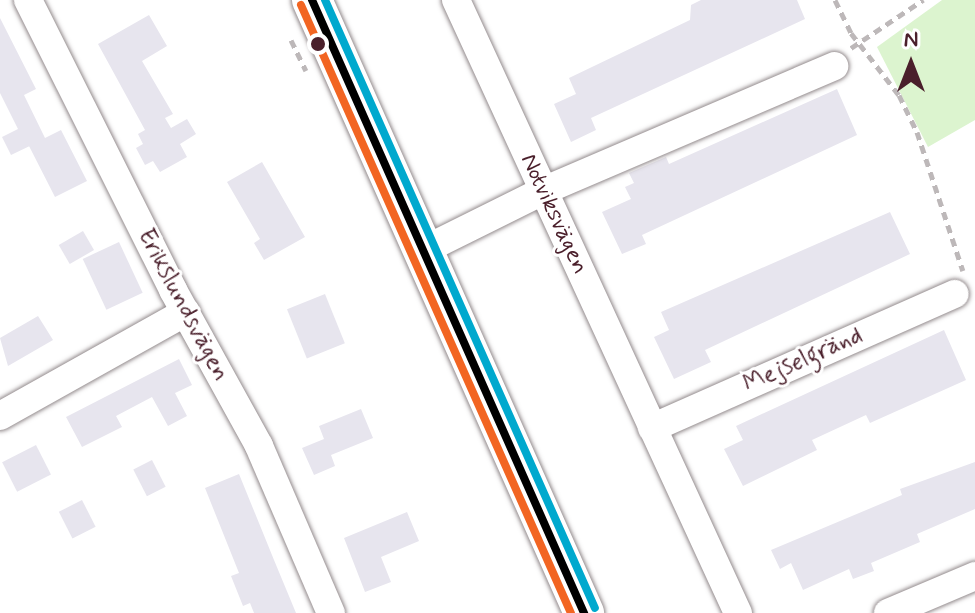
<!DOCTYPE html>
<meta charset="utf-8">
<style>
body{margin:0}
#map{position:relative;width:975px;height:613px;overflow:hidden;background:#fff;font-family:Mynerve,sans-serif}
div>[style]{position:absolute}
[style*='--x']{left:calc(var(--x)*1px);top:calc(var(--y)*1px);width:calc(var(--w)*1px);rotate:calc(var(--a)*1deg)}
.green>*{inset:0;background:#dcf4cf}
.building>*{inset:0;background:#e7e5ee;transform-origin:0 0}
.path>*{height:5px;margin-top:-2.5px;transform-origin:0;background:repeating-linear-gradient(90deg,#bdb8b9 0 8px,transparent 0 14px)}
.roads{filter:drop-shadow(0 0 2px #948c8e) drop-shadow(0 0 2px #948c8e)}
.street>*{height:28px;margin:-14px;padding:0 14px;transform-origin:14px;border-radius:14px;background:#fff}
.secondary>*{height:40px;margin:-20px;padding:0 20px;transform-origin:20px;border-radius:20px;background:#fff}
.bus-1>*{height:8px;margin:-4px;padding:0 4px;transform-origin:4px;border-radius:4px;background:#000}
.bus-2>*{height:8px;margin:-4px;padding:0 4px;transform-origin:4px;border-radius:4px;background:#f26522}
.bus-3>*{height:8px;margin:-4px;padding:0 4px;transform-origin:4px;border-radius:4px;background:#00a9ce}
.dots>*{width:22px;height:22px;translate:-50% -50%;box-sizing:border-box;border:4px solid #fff;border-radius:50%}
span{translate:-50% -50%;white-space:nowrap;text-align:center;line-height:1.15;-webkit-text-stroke:6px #fff;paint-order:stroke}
.street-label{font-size:24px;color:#4a1f2b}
.north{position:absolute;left:871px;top:24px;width:80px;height:80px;-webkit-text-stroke:6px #fff;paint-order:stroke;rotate:0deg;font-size:22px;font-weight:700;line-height:32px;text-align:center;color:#4a1f2b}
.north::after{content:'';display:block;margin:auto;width:28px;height:36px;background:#4a1f2b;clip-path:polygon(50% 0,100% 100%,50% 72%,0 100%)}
</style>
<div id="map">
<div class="green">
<div style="clip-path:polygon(942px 0,975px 0,975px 120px,928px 147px,877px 47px)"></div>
</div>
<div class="building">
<div style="clip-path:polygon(701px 0,797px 0,805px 19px,591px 118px,596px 130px,571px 142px,554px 104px,576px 94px,569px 78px,690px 20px,691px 5px)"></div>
<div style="clip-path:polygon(149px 15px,167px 46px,142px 61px,173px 114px,165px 118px,171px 128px,187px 119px,196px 134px,180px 144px,187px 157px,160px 172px,153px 161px,145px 165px,136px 148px,143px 144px,138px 134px,145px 130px,98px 44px)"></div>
<div style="clip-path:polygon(0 18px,36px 89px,24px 95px,45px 138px,61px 130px,87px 181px,55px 197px,29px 146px,36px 143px,11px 155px,2px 137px,18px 129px,0 93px)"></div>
<div style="clip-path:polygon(837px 89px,857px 135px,642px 235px,646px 244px,622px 254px,602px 212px,631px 199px,625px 187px,634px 183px,629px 173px,666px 157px,669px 164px)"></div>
<div style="clip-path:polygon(262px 162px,305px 237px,264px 260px,254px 243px,260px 239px,227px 182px)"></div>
<div style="clip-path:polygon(890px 212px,910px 254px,705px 350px,711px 362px,674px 379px,654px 337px,669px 330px,661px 312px)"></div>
<div style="left:83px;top:231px;width:22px;height:28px;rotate:60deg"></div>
<div style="left:119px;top:242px;width:56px;height:40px;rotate:65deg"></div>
<div style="left:325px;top:294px;width:53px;height:41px;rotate:68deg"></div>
<div style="clip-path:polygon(38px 316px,53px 340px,8px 366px,0 338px)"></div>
<div style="clip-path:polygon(944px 330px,966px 380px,870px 423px,866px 415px,812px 440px,817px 450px,743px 486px,724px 449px,743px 440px,736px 426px)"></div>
<div style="clip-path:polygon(179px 359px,192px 385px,175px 393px,187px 416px,168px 426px,152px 397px,116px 416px,122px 427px,82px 447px,66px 417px)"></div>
<div style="clip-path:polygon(361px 409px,373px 438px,331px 455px,335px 466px,314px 475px,302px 448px,324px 439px,319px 426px)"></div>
<div style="left:36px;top:445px;width:33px;height:38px;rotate:63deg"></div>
<div style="left:152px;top:460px;width:30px;height:21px;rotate:63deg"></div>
<div style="clip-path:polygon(975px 462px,975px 509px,917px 534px,920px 542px,871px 563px,874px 571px,853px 579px,849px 569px,803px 590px,791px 563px,780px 569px,771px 550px,902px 495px,900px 489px)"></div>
<div style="clip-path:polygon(239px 474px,274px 560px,296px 613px,254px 613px,250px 603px,243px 606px,231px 576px,239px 573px,205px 488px)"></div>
<div style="left:82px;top:500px;width:30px;height:26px;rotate:63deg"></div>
<div style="clip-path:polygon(407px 512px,419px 541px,381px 557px,391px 582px,365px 592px,344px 538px)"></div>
</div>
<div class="path">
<div style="--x:835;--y:0;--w:37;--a:64"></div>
<div style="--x:851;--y:33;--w:78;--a:52.3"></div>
<div style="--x:899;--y:95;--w:41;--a:64.1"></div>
<div style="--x:917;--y:132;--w:146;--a:71.7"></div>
<div style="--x:291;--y:40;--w:34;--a:64"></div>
<div style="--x:851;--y:48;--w:87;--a:-33.7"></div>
</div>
<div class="roads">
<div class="street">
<div style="--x:28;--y:0;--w:324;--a:63.4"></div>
<div style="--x:173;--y:290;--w:178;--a:61.1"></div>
<div style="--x:259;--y:446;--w:182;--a:66.7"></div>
<div style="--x:456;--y:0;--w:675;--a:65.3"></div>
<div style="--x:420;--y:252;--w:137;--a:-26.4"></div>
<div style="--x:543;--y:191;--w:317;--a:-23.2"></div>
<div style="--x:0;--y:416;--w:213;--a:-29.2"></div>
<div style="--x:652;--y:428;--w:331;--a:-23.9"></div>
<div style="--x:888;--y:613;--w:95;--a:-23"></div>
</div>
<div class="secondary">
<div style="--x:312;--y:0;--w:671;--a:66.07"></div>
</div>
</div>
<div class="bus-1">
<div style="--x:312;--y:0;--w:671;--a:66.07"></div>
</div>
<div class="bus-2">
<div style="--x:301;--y:5;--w:665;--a:66.06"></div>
</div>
<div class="bus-3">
<div style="--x:325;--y:0;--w:665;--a:66.06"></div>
</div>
<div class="dots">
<div style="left:318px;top:44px;background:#4a1f2b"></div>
</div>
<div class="street-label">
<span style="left:554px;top:214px;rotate:65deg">Notviksvägen</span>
<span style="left:183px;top:305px;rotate:62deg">Erikslundsvägen</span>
<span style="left:803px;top:360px;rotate:-24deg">Mejselgränd</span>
</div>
<div class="north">N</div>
</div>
